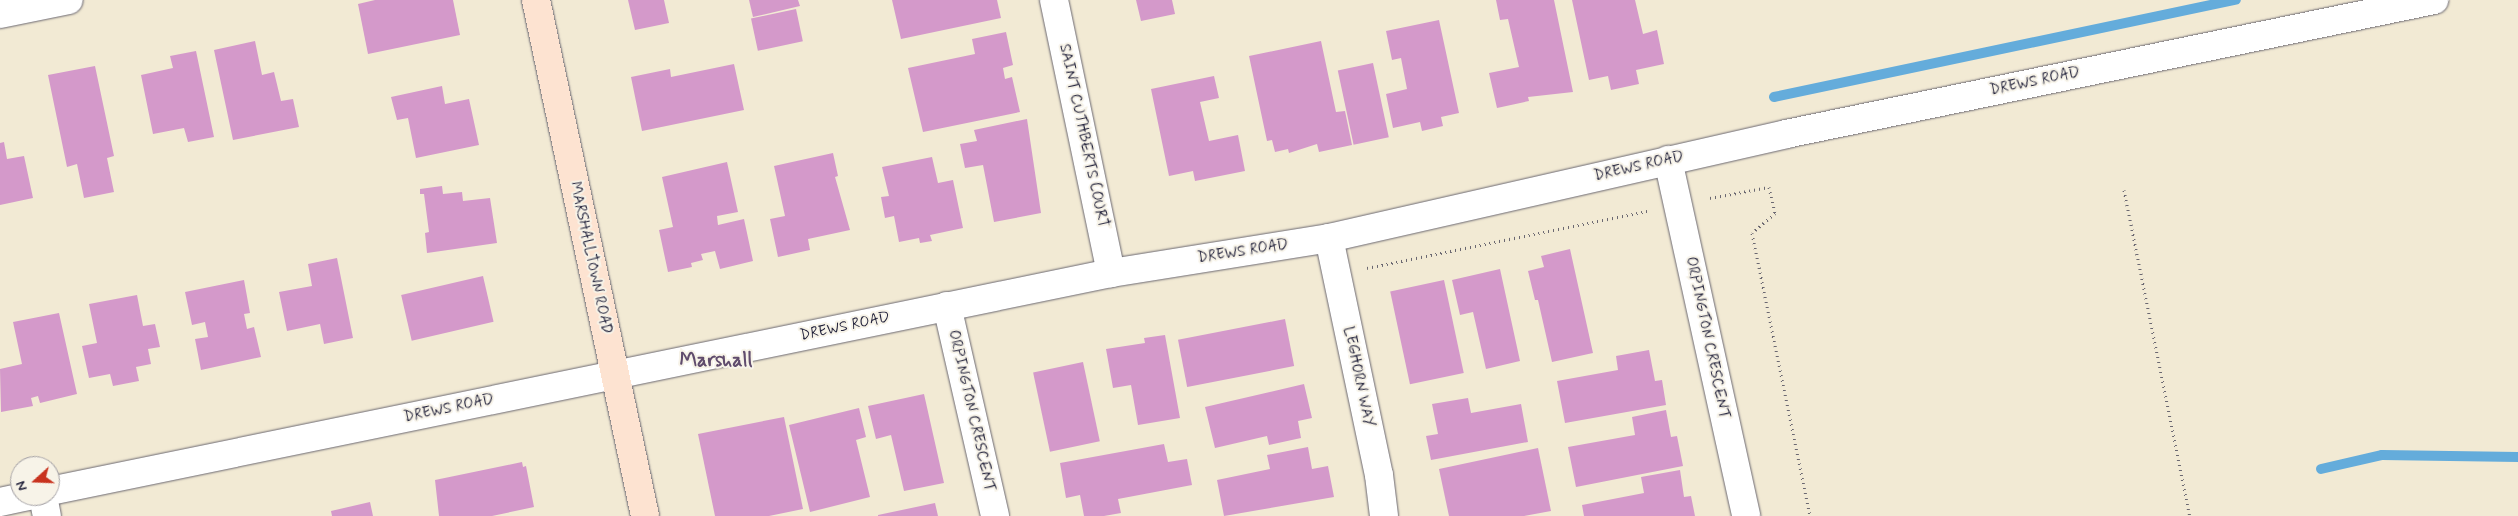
<!DOCTYPE html>
<style>
body{margin:0}
#map{position:relative;width:2518px;height:516px;overflow:hidden;background:#f2ead4;font-family:Mynerve,sans-serif}
div>[style]{position:absolute}
[style*='--x']{left:calc(var(--x)*1px);top:calc(var(--y)*1px);width:calc(var(--w)*1px);rotate:calc(var(--a)*1deg)}
.stream>*{height:10px;margin:-5px;padding:0 5px;transform-origin:5px;border-radius:5px;background:#64acdb}
.building>*{inset:0;background:#d499ca;transform-origin:0 0}
.path>*{height:3px;margin-top:-1.5px;transform-origin:0;background:repeating-linear-gradient(90deg,#6b6871 0 1px,transparent 0 5px)}
.roads{filter:drop-shadow(0 0 1px #6b6871) drop-shadow(0 0 1px #6b6871)}
.street>*{height:28px;margin:-14px;padding:0 14px;transform-origin:14px;border-radius:14px;background:#fff}
.secondary>*{height:28px;margin:-14px;padding:0 14px;transform-origin:14px;border-radius:14px;background:#fde3d1}
span{translate:-50% -50%;white-space:nowrap;text-align:center;line-height:1.15;-webkit-text-stroke:4px #f7f3e8;paint-order:stroke}
.street-label{font-size:15px;color:#22223b}
.district-label{font-size:20px;color:#604c6d;font-weight:700}
.north{position:absolute;left:10px;top:456px;width:50px;height:50px;box-sizing:border-box;background:#f7f3e8;border:1px solid #a29fa3;border-radius:50%;rotate:250deg;font-size:14px;font-weight:700;line-height:20px;text-align:center;color:#22223b}
.north::after{content:'';display:block;margin:auto;width:18px;height:22px;background:#c8321e;clip-path:polygon(50% 0,100% 100%,50% 72%,0 100%)}
</style>
<div id="map">
<div class="stream">
<div style="--x:1774;--y:97;--w:472;--a:-11.9"></div>
<div style="--x:2321;--y:469;--w:63;--a:-12.9"></div>
<div style="--x:2382;--y:455;--w:136;--a:0.8"></div>
</div>
<div class="building">
<div style="clip-path:polygon(375px 0,453px 0,460px 35px,368px 54px,358px 4px)"></div>
<div style="clip-path:polygon(628px 0,664px 0,669px 23px,635px 30px)"></div>
<div style="clip-path:polygon(749px 0,798px 0,800px 6px,753px 17px)"></div>
<div style="clip-path:polygon(892px 0,997px 0,1001px 18px,901px 39px)"></div>
<div style="clip-path:polygon(1136px 0,1172px 0,1175px 14px,1141px 21px)"></div>
<div style="clip-path:polygon(1496px 0,1554px 0,1573px 92px,1528px 97px,1529px 101px,1497px 108px,1489px 73px,1519px 67px,1508px 19px,1500px 20px)"></div>
<div style="clip-path:polygon(1572px 0,1635px 0,1643px 34px,1657px 30px,1664px 64px,1636px 70px,1639px 84px,1611px 90px,1608px 76px,1589px 80px)"></div>
<div style="left:796px;top:9px;width:33px;height:46px;rotate:78deg"></div>
<div style="clip-path:polygon(1439px 20px,1459px 113px,1441px 117px,1443px 126px,1422px 131px,1420px 122px,1393px 128px,1386px 94px,1407px 89px,1401px 58px,1392px 60px,1386px 31px)"></div>
<div style="clip-path:polygon(1006px 32px,1013px 65px,1003px 68px,1005px 79px,1012px 77px,1020px 112px,923px 132px,908px 68px,975px 54px,972px 39px)"></div>
<div style="clip-path:polygon(255px 41px,262px 75px,274px 72px,281px 101px,293px 99px,299px 127px,233px 140px,214px 50px)"></div>
<div style="clip-path:polygon(1321px 41px,1336px 112px,1345px 111px,1352px 145px,1319px 152px,1317px 144px,1289px 153px,1288px 149px,1275px 152px,1272px 140px,1267px 141px,1249px 56px)"></div>
<div style="clip-path:polygon(196px 51px,214px 137px,188px 142px,184px 128px,153px 134px,141px 75px,173px 68px,170px 56px)"></div>
<div style="left:1373px;top:63px;width:76px;height:36px;rotate:78deg"></div>
<div style="clip-path:polygon(734px 64px,744px 110px,642px 131px,631px 77px,670px 69px,671px 77px)"></div>
<div style="clip-path:polygon(95px 66px,114px 156px,107px 158px,114px 192px,84px 198px,77px 164px,67px 167px,48px 75px)"></div>
<div style="clip-path:polygon(1214px 76px,1219px 98px,1200px 102px,1209px 141px,1238px 135px,1245px 171px,1195px 181px,1193px 171px,1169px 176px,1151px 89px)"></div>
<div style="clip-path:polygon(442px 86px,445px 104px,469px 99px,479px 145px,416px 158px,408px 118px,397px 120px,391px 97px)"></div>
<div style="clip-path:polygon(1027px 119px,1041px 213px,994px 222px,983px 165px,965px 168px,960px 144px,977px 141px,974px 130px)"></div>
<div style="clip-path:polygon(4px 142px,7px 159px,24px 156px,33px 198px,0 205px,0 143px)"></div>
<div style="clip-path:polygon(833px 153px,838px 176px,835px 177px,850px 230px,808px 239px,810px 250px,778px 257px,770px 219px,785px 216px,774px 166px)"></div>
<div style="clip-path:polygon(932px 157px,938px 183px,953px 180px,963px 228px,930px 235px,932px 241px,920px 243px,919px 238px,899px 242px,894px 216px,885px 218px,881px 197px,889px 196px,882px 167px)"></div>
<div style="clip-path:polygon(727px 162px,738px 212px,717px 216px,718px 225px,744px 219px,753px 261px,720px 269px,715px 251px,701px 254px,703px 260px,691px 263px,692px 267px,668px 272px,659px 230px,673px 227px,662px 177px)"></div>
<div style="clip-path:polygon(442px 186px,443px 194px,462px 192px,463px 201px,490px 198px,497px 243px,427px 253px,425px 233px,429px 232px,424px 194px,420px 194px,420px 189px)"></div>
<div style="clip-path:polygon(1570px 249px,1593px 353px,1552px 362px,1538px 300px,1535px 300px,1528px 271px,1544px 267px,1541px 256px)"></div>
<div style="clip-path:polygon(337px 258px,353px 338px,324px 344px,320px 324px,287px 331px,279px 292px,312px 286px,308px 264px)"></div>
<div style="clip-path:polygon(1500px 269px,1520px 361px,1486px 369px,1473px 312px,1460px 315px,1452px 280px)"></div>
<div style="left:483px;top:276px;width:47px;height:84px;rotate:77deg"></div>
<div style="clip-path:polygon(244px 280px,250px 313px,244px 314px,247px 329px,254px 327px,261px 357px,201px 370px,195px 339px,208px 337px,205px 322px,192px 325px,185px 292px)"></div>
<div style="left:1444px;top:280px;width:95px;height:55px;rotate:78deg"></div>
<div style="clip-path:polygon(137px 295px,143px 326px,155px 324px,160px 347px,148px 349px,151px 364px,136px 367px,139px 381px,113px 386px,110px 374px,89px 378px,82px 346px,97px 343px,89px 304px)"></div>
<div style="clip-path:polygon(59px 313px,77px 394px,40px 403px,38px 396px,31px 398px,33px 406px,1px 412px,0 369px,22px 364px,13px 322px)"></div>
<div style="left:1285px;top:319px;width:48px;height:109px;rotate:79deg"></div>
<div style="clip-path:polygon(1165px 335px,1180px 418px,1138px 425px,1131px 385px,1113px 388px,1106px 349px,1145px 343px,1144px 338px)"></div>
<div style="clip-path:polygon(1649px 350px,1655px 381px,1662px 380px,1666px 405px,1565px 423px,1557px 381px,1618px 370px,1616px 356px)"></div>
<div style="left:1083px;top:362px;width:81px;height:51px;rotate:78deg"></div>
<div style="clip-path:polygon(1304px 384px,1312px 418px,1298px 421px,1301px 438px,1269px 445px,1267px 436px,1215px 448px,1205px 407px)"></div>
<div style="clip-path:polygon(924px 394px,944px 483px,904px 491px,891px 435px,876px 439px,868px 406px)"></div>
<div style="clip-path:polygon(1468px 398px,1471px 413px,1521px 404px,1528px 442px,1431px 460px,1426px 436px,1438px 434px,1432px 404px)"></div>
<div style="clip-path:polygon(859px 408px,866px 437px,856px 440px,870px 497px,810px 512px,789px 425px)"></div>
<div style="clip-path:polygon(1666px 410px,1671px 437px,1677px 436px,1683px 466px,1576px 487px,1568px 447px,1635px 435px,1632px 417px)"></div>
<div style="clip-path:polygon(784px 417px,803px 509px,769px 516px,715px 516px,698px 434px)"></div>
<div style="clip-path:polygon(1164px 444px,1168px 462px,1187px 459px,1192px 485px,1118px 499px,1121px 513px,1104px 516px,1084px 516px,1080px 495px,1066px 498px,1060px 463px)"></div>
<div style="clip-path:polygon(1308px 447px,1312px 469px,1328px 466px,1334px 497px,1224px 516px,1217px 480px,1270px 469px,1267px 455px)"></div>
<div style="clip-path:polygon(1538px 448px,1551px 511px,1524px 516px,1449px 516px,1439px 469px)"></div>
<div style="clip-path:polygon(522px 462px,523px 467px,526px 466px,534px 507px,492px 516px,439px 516px,435px 480px)"></div>
<div style="clip-path:polygon(1680px 470px,1684px 497px,1691px 496px,1695px 516px,1584px 516px,1582px 505px,1644px 493px,1641px 477px)"></div>
<div style="clip-path:polygon(370px 502px,373px 516px,332px 516px,331px 511px)"></div>
<div style="clip-path:polygon(935px 503px,938px 516px,878px 516px,878px 515px)"></div>
</div>
<div class="path">
<div style="--x:2124;--y:190;--w:333;--a:78.6"></div>
<div style="--x:1710;--y:198;--w:60;--a:-10.6"></div>
<div style="--x:1769;--y:187;--w:27;--a:77"></div>
<div style="--x:1775;--y:213;--w:30;--a:139"></div>
<div style="--x:1752;--y:233;--w:289;--a:78.4"></div>
<div style="--x:1367;--y:268;--w:286;--a:-11.5"></div>
</div>
<div class="roads">
<div class="street">
<div style="--x:1054;--y:0;--w:279;--a:78.2"></div>
<div style="--x:0;--y:14;--w:70;--a:-11.5"></div>
<div style="--x:1668;--y:160;--w:364;--a:77.6"></div>
<div style="--x:1329;--y:238;--w:242;--a:78.1"></div>
<div style="--x:1379;--y:475;--w:41;--a:83"></div>
<div style="--x:947;--y:306;--w:215;--a:77.1"></div>
<div style="--x:50;--y:491;--w:1083;--a:-11.61"></div>
<div style="--x:1111;--y:273;--w:221;--a:-9.1"></div>
<div style="--x:1329;--y:238;--w:469;--a:-12.8"></div>
<div style="--x:1786;--y:134;--w:662;--a:-11.68"></div>
<div style="--x:43;--y:496;--w:20;--a:79"></div>
<div style="--x:0;--y:502;--w:29;--a:-12"></div>
</div>
<div class="secondary">
<div style="--x:536;--y:0;--w:527;--a:78.07"></div>
</div>
</div>
<div class="street-label">
<span style="left:2035px;top:82px;rotate:-12deg">DREWS ROAD</span>
<span style="left:1083px;top:136px;rotate:78deg">SAINT CUTHBERTS COURT</span>
<span style="left:1639px;top:167px;rotate:-13deg">DREWS ROAD</span>
<span style="left:1243px;top:252px;rotate:-9deg">DREWS ROAD</span>
<span style="left:590px;top:258px;rotate:78deg">MARSHALLTOWN ROAD</span>
<span style="left:845px;top:327px;rotate:-12deg">DREWS ROAD</span>
<span style="left:1707px;top:338px;rotate:78deg">ORPINGTON CRESCENT</span>
<span style="left:1358px;top:377px;rotate:78deg">LEGHORN WAY</span>
<span style="left:449px;top:409px;rotate:-12deg">DREWS ROAD</span>
<span style="left:971px;top:411px;rotate:77deg">ORPINGTON CRESCENT</span>
</div>
<div class="district-label">
<span style="left:716px;top:360px">Marshall</span>
</div>
<div class="north">N</div>
</div>
